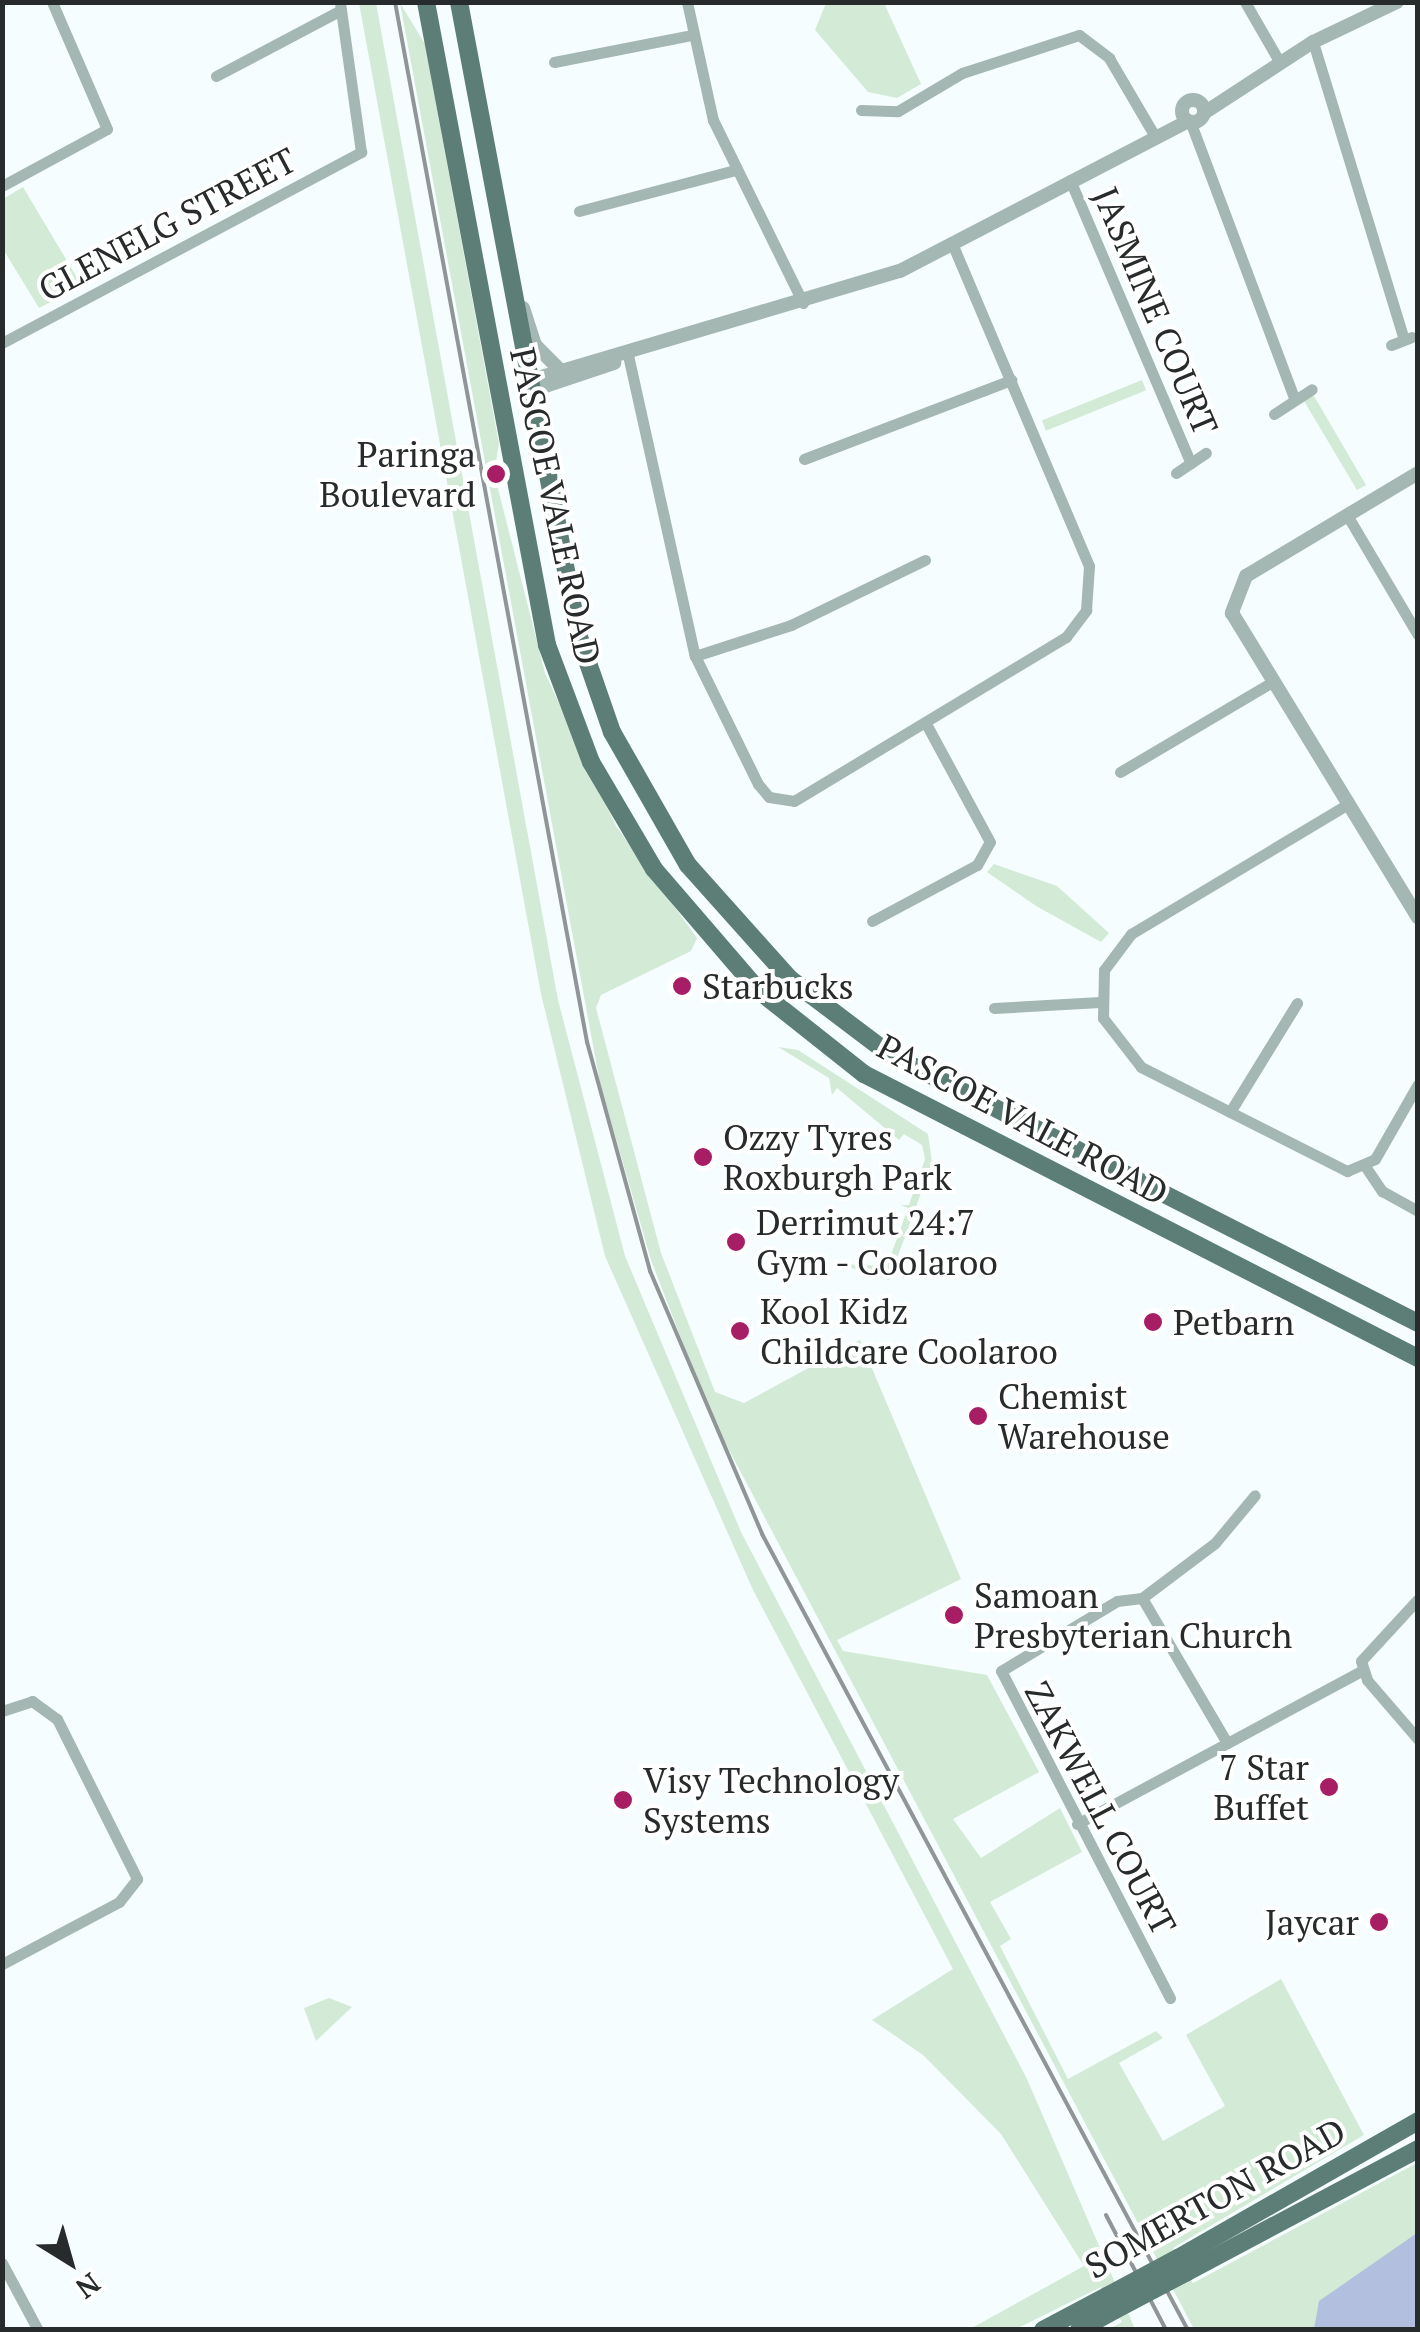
<!DOCTYPE html>
<style>
body{margin:0}
#map{position:relative;width:1420px;height:2332px;overflow:hidden;background:#f5fdfe;font-family:"PT Serif",serif}
div>[style]{position:absolute}
[style*='--x']{left:calc(var(--x)*1px);top:calc(var(--y)*1px);width:calc(var(--w)*1px);rotate:calc(var(--a)*1deg)}
.green>*{inset:0;background:#d3ebd6;transform-origin:0 0}
.water>*{inset:0;background:#b2bfdf}
.minor>*{height:11px;margin:-5.5px;padding:0 5.5px;transform-origin:5.5px;border-radius:5.5px;background:#a5b7b2}
.tertiary>*{height:14px;margin:-7px;padding:0 7px;transform-origin:7px;border-radius:7px;background:#a5b7b2}
.tertiary>.ring{margin:-7px;padding:0;box-sizing:content-box;background:none;border:14px solid #a5b7b2;border-radius:50%}
.primary>*{height:18px;margin:-9px;padding:0 9px;transform-origin:9px;border-radius:9px;background:#5d7e76}
.rail>*{height:4px;margin:-2px;padding:0 2px;transform-origin:2px;border-radius:2px;background:#909697}
.primary-bridge>*{height:18px;margin:-9px;padding:0 9px;transform-origin:9px;border-radius:9px;background:#5d7e76}
.dots>*{width:28px;height:28px;translate:-50% -50%;box-sizing:border-box;border:5px solid #fff;border-radius:50%}
span{translate:-50% -50%;white-space:nowrap;text-align:center;line-height:1.15;-webkit-text-stroke:8px #fff;paint-order:stroke}
.street-label{font-size:35px;color:#272b2b}
.poi-label{font-size:35px;color:#272b2b}
.right{translate:-100% -50%;text-align:right}
.left{translate:0 -50%;text-align:left}
.frame{position:absolute;inset:0;border:5px solid #272b2b;pointer-events:none}
.north{position:absolute;left:20px;top:2212px;width:100px;height:100px;-webkit-text-stroke:8px #fff;paint-order:stroke;rotate:143deg;font-size:28px;font-weight:700;line-height:40px;text-align:center;color:#272b2b}
.north::after{content:'';display:block;margin:auto;width:35px;height:45px;background:#272b2b;clip-path:polygon(50% 0,100% 100%,50% 72%,0 100%)}
</style>
<div id="map">
<div class="green">
<div style="clip-path:polygon(359px 3px,376px 3px,558px 1000px,625px 1256px,741px 1532px,1027px 2079px,1135px 2329px,1109px 2329px,1122px 2322px,1101px 2287px,1016px 2329px,970px 2329px,1084px 2266px,1001px 2134px,923px 2055px,872px 2020px,953px 1969px,753px 1590px,605px 1256px,541px 994px)"></div>
<div style="clip-path:polygon(400px 3px,425px 44px,499px 444px,494px 473px,545px 673px,616px 826px,697px 938px,691px 951px,601px 995px,596px 1008px,661px 1253px,715px 1392px,744px 1403px,860px 1340px,961px 1579px,837px 1640px,843px 1651px,987px 1675px,1039px 1772px,953px 1819px,981px 1858px,1060px 1808px,1082px 1852px,990px 1902px,1011px 1939px,1000px 1946px,1068px 2079px,1156px 2031px,1163px 2038px,1119px 2063px,1163px 2141px,1225px 2106px,1186px 2035px,1281px 1979px,1364px 2135px,1173px 2248px,1193px 2283px,1417px 2163px,1417px 2329px,1194px 2329px,710px 1414px,651px 1260px,600px 1083px)"></div>
<div style="clip-path:polygon(826px 3px,884px 3px,921px 84px,897px 98px,868px 92px,815px 30px)"></div>
<div style="clip-path:polygon(23px 187px,82px 286px,39px 308px,3px 249px,3px 199px)"></div>
<div style="left:1142px;top:380px;width:11px;height:108px;rotate:68deg"></div>
<div style="clip-path:polygon(1308px 392px,1314px 396px,1366px 485px,1357px 490px,1304px 401px)"></div>
<div style="clip-path:polygon(994px 864px,1057px 886px,1109px 933px,1101px 942px,1036px 906px,987px 872px)"></div>
<div style="clip-path:polygon(778px 1047px,798px 1050px,928px 1134px,932px 1163px,889px 1280px,839px 1264px,887px 1266px,908px 1208px,901px 1205px,909px 1205px,925px 1159px,922px 1145px,904px 1134px,899px 1140px,837px 1088px,832px 1095px,829px 1078px)"></div>
<div style="clip-path:polygon(329px 1998px,352px 2007px,316px 2041px,304px 2008px)"></div>
</div>
<div class="water">
<div style="clip-path:polygon(1417px 2233px,1417px 2329px,1314px 2329px,1319px 2301px)"></div>
</div>
<div class="minor">
<div style="--x:687;--y:2;--w:121;--a:77.6"></div>
<div style="--x:713;--y:120;--w:204;--a:63.8"></div>
<div style="--x:1245;--y:2;--w:68;--a:60"></div>
<div style="--x:1313;--y:42;--w:311;--a:73"></div>
<div style="--x:554;--y:62;--w:141;--a:-11.1"></div>
<div style="--x:216;--y:76;--w:141;--a:-27.8"></div>
<div style="--x:861;--y:110;--w:37;--a:2"></div>
<div style="--x:898;--y:111;--w:74;--a:-30.7"></div>
<div style="--x:962;--y:73;--w:123;--a:-18"></div>
<div style="--x:1079;--y:35;--w:38;--a:37"></div>
<div style="--x:1109;--y:58;--w:87;--a:59.6"></div>
<div style="--x:1190;--y:121;--w:296;--a:69.4"></div>
<div style="--x:1070;--y:180;--w:308;--a:66.9"></div>
<div style="--x:2;--y:186;--w:119;--a:-28.5"></div>
<div style="--x:107;--y:129;--w:138;--a:-113.4"></div>
<div style="--x:579;--y:211;--w:161;--a:-14.7"></div>
<div style="--x:2;--y:343;--w:407;--a:-28"></div>
<div style="--x:361;--y:152;--w:151;--a:-98"></div>
<div style="--x:1391;--y:345;--w:22;--a:-21"></div>
<div style="--x:628;--y:355;--w:308;--a:77.5"></div>
<div style="--x:695;--y:656;--w:143;--a:63.8"></div>
<div style="--x:758;--y:784;--w:17;--a:50"></div>
<div style="--x:769;--y:797;--w:25;--a:9"></div>
<div style="--x:794;--y:801;--w:318;--a:-31.1"></div>
<div style="--x:1066;--y:637;--w:34;--a:-53"></div>
<div style="--x:1086;--y:610;--w:44;--a:-86.1"></div>
<div style="--x:1089;--y:566;--w:348;--a:-113"></div>
<div style="--x:1274;--y:414;--w:45;--a:-33.3"></div>
<div style="--x:804;--y:459;--w:222;--a:-20.9"></div>
<div style="--x:1176;--y:473;--w:36;--a:-34"></div>
<div style="--x:1347;--y:515;--w:139;--a:59.4"></div>
<div style="--x:695;--y:656;--w:101;--a:-17.9"></div>
<div style="--x:791;--y:625;--w:149;--a:-25.9"></div>
<div style="--x:1120;--y:772;--w:173;--a:-30.6"></div>
<div style="--x:1343;--y:807;--w:247;--a:149.1"></div>
<div style="--x:1131;--y:934;--w:45;--a:126.9"></div>
<div style="--x:1104;--y:970;--w:48;--a:91.2"></div>
<div style="--x:1103;--y:1018;--w:62;--a:52.2"></div>
<div style="--x:1141;--y:1067;--w:231;--a:26.8"></div>
<div style="--x:1347;--y:1171;--w:30;--a:-23"></div>
<div style="--x:1375;--y:1159;--w:86;--a:-60.2"></div>
<div style="--x:872;--y:921;--w:119;--a:-28.1"></div>
<div style="--x:977;--y:865;--w:26;--a:-61"></div>
<div style="--x:990;--y:842;--w:136;--a:-118.4"></div>
<div style="--x:994;--y:1008;--w:106;--a:-3.2"></div>
<div style="--x:1230;--y:1112;--w:128;--a:-58.4"></div>
<div style="--x:1367;--y:1169;--w:27;--a:56"></div>
<div style="--x:1382;--y:1191;--w:41;--a:29.1"></div>
<div style="--x:1142;--y:1598;--w:91;--a:-37"></div>
<div style="--x:1215;--y:1543;--w:62;--a:-50.2"></div>
<div style="--x:1418;--y:1599;--w:84;--a:132.6"></div>
<div style="--x:1361;--y:1661;--w:20;--a:72"></div>
<div style="--x:1367;--y:1680;--w:78;--a:49.2"></div>
<div style="--x:2;--y:1711;--w:32;--a:-18"></div>
<div style="--x:32;--y:1701;--w:31;--a:36"></div>
<div style="--x:57;--y:1719;--w:179;--a:63.4"></div>
<div style="--x:137;--y:1879;--w:29;--a:128"></div>
<div style="--x:119;--y:1902;--w:132;--a:152.1"></div>
<div style="--x:1077;--y:1824;--w:323;--a:-28.3"></div>
<div style="--x:1170;--y:1998;--w:368;--a:-117.3"></div>
<div style="--x:1001;--y:1671;--w:135;--a:-31.1"></div>
<div style="--x:1117;--y:1601;--w:25;--a:-7"></div>
<div style="--x:1142;--y:1598;--w:168;--a:59.6"></div>
<div style="--x:2;--y:2263;--w:76;--a:61.8"></div>
</div>
<div class="tertiary">
<div class="ring" style="left:1182px;top:100px;width:8px;height:8px"></div>
<div style="--x:1204;--y:113;--w:130;--a:-33.1"></div>
<div style="--x:1313;--y:42;--w:93;--a:-25.5"></div>
<div style="--x:523;--y:308;--w:39;--a:72"></div>
<div style="--x:535;--y:345;--w:37;--a:45"></div>
<div style="--x:528;--y:381;--w:388;--a:-16.5"></div>
<div style="--x:900;--y:271;--w:325;--a:-27.5"></div>
<div style="--x:530;--y:391;--w:89;--a:-18.4"></div>
<div style="--x:1418;--y:473;--w:200;--a:149.1"></div>
<div style="--x:1246;--y:576;--w:40;--a:111"></div>
<div style="--x:1232;--y:613;--w:357;--a:58.6"></div>
</div>
<div class="primary">
<div style="--x:426;--y:2;--w:654;--a:79.34"></div>
<div style="--x:547;--y:645;--w:125;--a:69.4"></div>
<div style="--x:591;--y:762;--w:124;--a:59.5"></div>
<div style="--x:654;--y:869;--w:160;--a:49.3"></div>
<div style="--x:758;--y:990;--w:135;--a:38.4"></div>
<div style="--x:864;--y:1074;--w:623;--a:27.14"></div>
<div style="--x:459;--y:2;--w:643;--a:79.34"></div>
<div style="--x:578;--y:634;--w:104;--a:70.9"></div>
<div style="--x:612;--y:732;--w:153;--a:60.3"></div>
<div style="--x:688;--y:865;--w:153;--a:48.2"></div>
<div style="--x:790;--y:979;--w:124;--a:37.1"></div>
<div style="--x:889;--y:1054;--w:593;--a:26.95"></div>
<div style="--x:1178;--y:2258;--w:276;--a:-29.7"></div>
<div style="--x:1187;--y:2272;--w:262;--a:-28"></div>
<div style="--x:1043;--y:2330;--w:72;--a:-28"></div>
<div style="--x:1079;--y:2330;--w:41;--a:-29.1"></div>
</div>
<div class="rail">
<div style="--x:395;--y:2;--w:1058;--a:79.54"></div>
<div style="--x:587;--y:1042;--w:238;--a:74.6"></div>
<div style="--x:650;--y:1271;--w:286;--a:66.9"></div>
<div style="--x:762;--y:1534;--w:903;--a:61.85"></div>
<div style="--x:1106;--y:2215;--w:130;--a:62.4"></div>
</div>
<div class="primary-bridge">
<div style="--x:1107;--y:2296;--w:81;--a:-28.2"></div>
<div style="--x:1115;--y:2310;--w:81;--a:-27.8"></div>
</div>
<div class="dots">
<div style="left:496px;top:474px;background:#a71e64"></div>
<div style="left:682px;top:986px;background:#a71e64"></div>
<div style="left:703px;top:1157px;background:#a71e64"></div>
<div style="left:736px;top:1242px;background:#a71e64"></div>
<div style="left:1153px;top:1322px;background:#a71e64"></div>
<div style="left:740px;top:1331px;background:#a71e64"></div>
<div style="left:978px;top:1416px;background:#a71e64"></div>
<div style="left:954px;top:1615px;background:#a71e64"></div>
<div style="left:1329px;top:1787px;background:#a71e64"></div>
<div style="left:623px;top:1800px;background:#a71e64"></div>
<div style="left:1379px;top:1922px;background:#a71e64"></div>
</div>
<div class="street-label">
<span style="left:167px;top:224px;rotate:-28deg">GLENELG STREET</span>
<span style="left:1156px;top:311px;rotate:67deg">JASMINE COURT</span>
<span style="left:556px;top:506px;rotate:78deg">PASCOE VALE ROAD</span>
<span style="left:1023px;top:1119px;rotate:28deg">PASCOE VALE ROAD</span>
<span style="left:1101px;top:1808px;rotate:62deg">ZAKWELL COURT</span>
<span style="left:1215px;top:2198px;rotate:-29deg">SOMERTON ROAD</span>
</div>
<div class="poi-label">
<span class="right" style="left:476px;top:474px">Paringa<br>Boulevard</span>
<span class="left" style="left:702px;top:986px">Starbucks</span>
<span class="left" style="left:723px;top:1157px">Ozzy Tyres<br>Roxburgh Park</span>
<span class="left" style="left:756px;top:1242px">Derrimut 24:7<br>Gym - Coolaroo</span>
<span class="left" style="left:760px;top:1331px">Kool Kidz<br>Childcare Coolaroo</span>
<span class="left" style="left:1173px;top:1322px">Petbarn</span>
<span class="left" style="left:998px;top:1416px">Chemist<br>Warehouse</span>
<span class="left" style="left:974px;top:1615px">Samoan<br>Presbyterian Church</span>
<span class="right" style="left:1309px;top:1787px">7 Star<br>Buffet</span>
<span class="left" style="left:643px;top:1800px">Visy Technology<br>Systems</span>
<span class="right" style="left:1359px;top:1922px">Jaycar</span>
</div>
<div class="frame"></div>
<div class="north">N</div>
</div>
